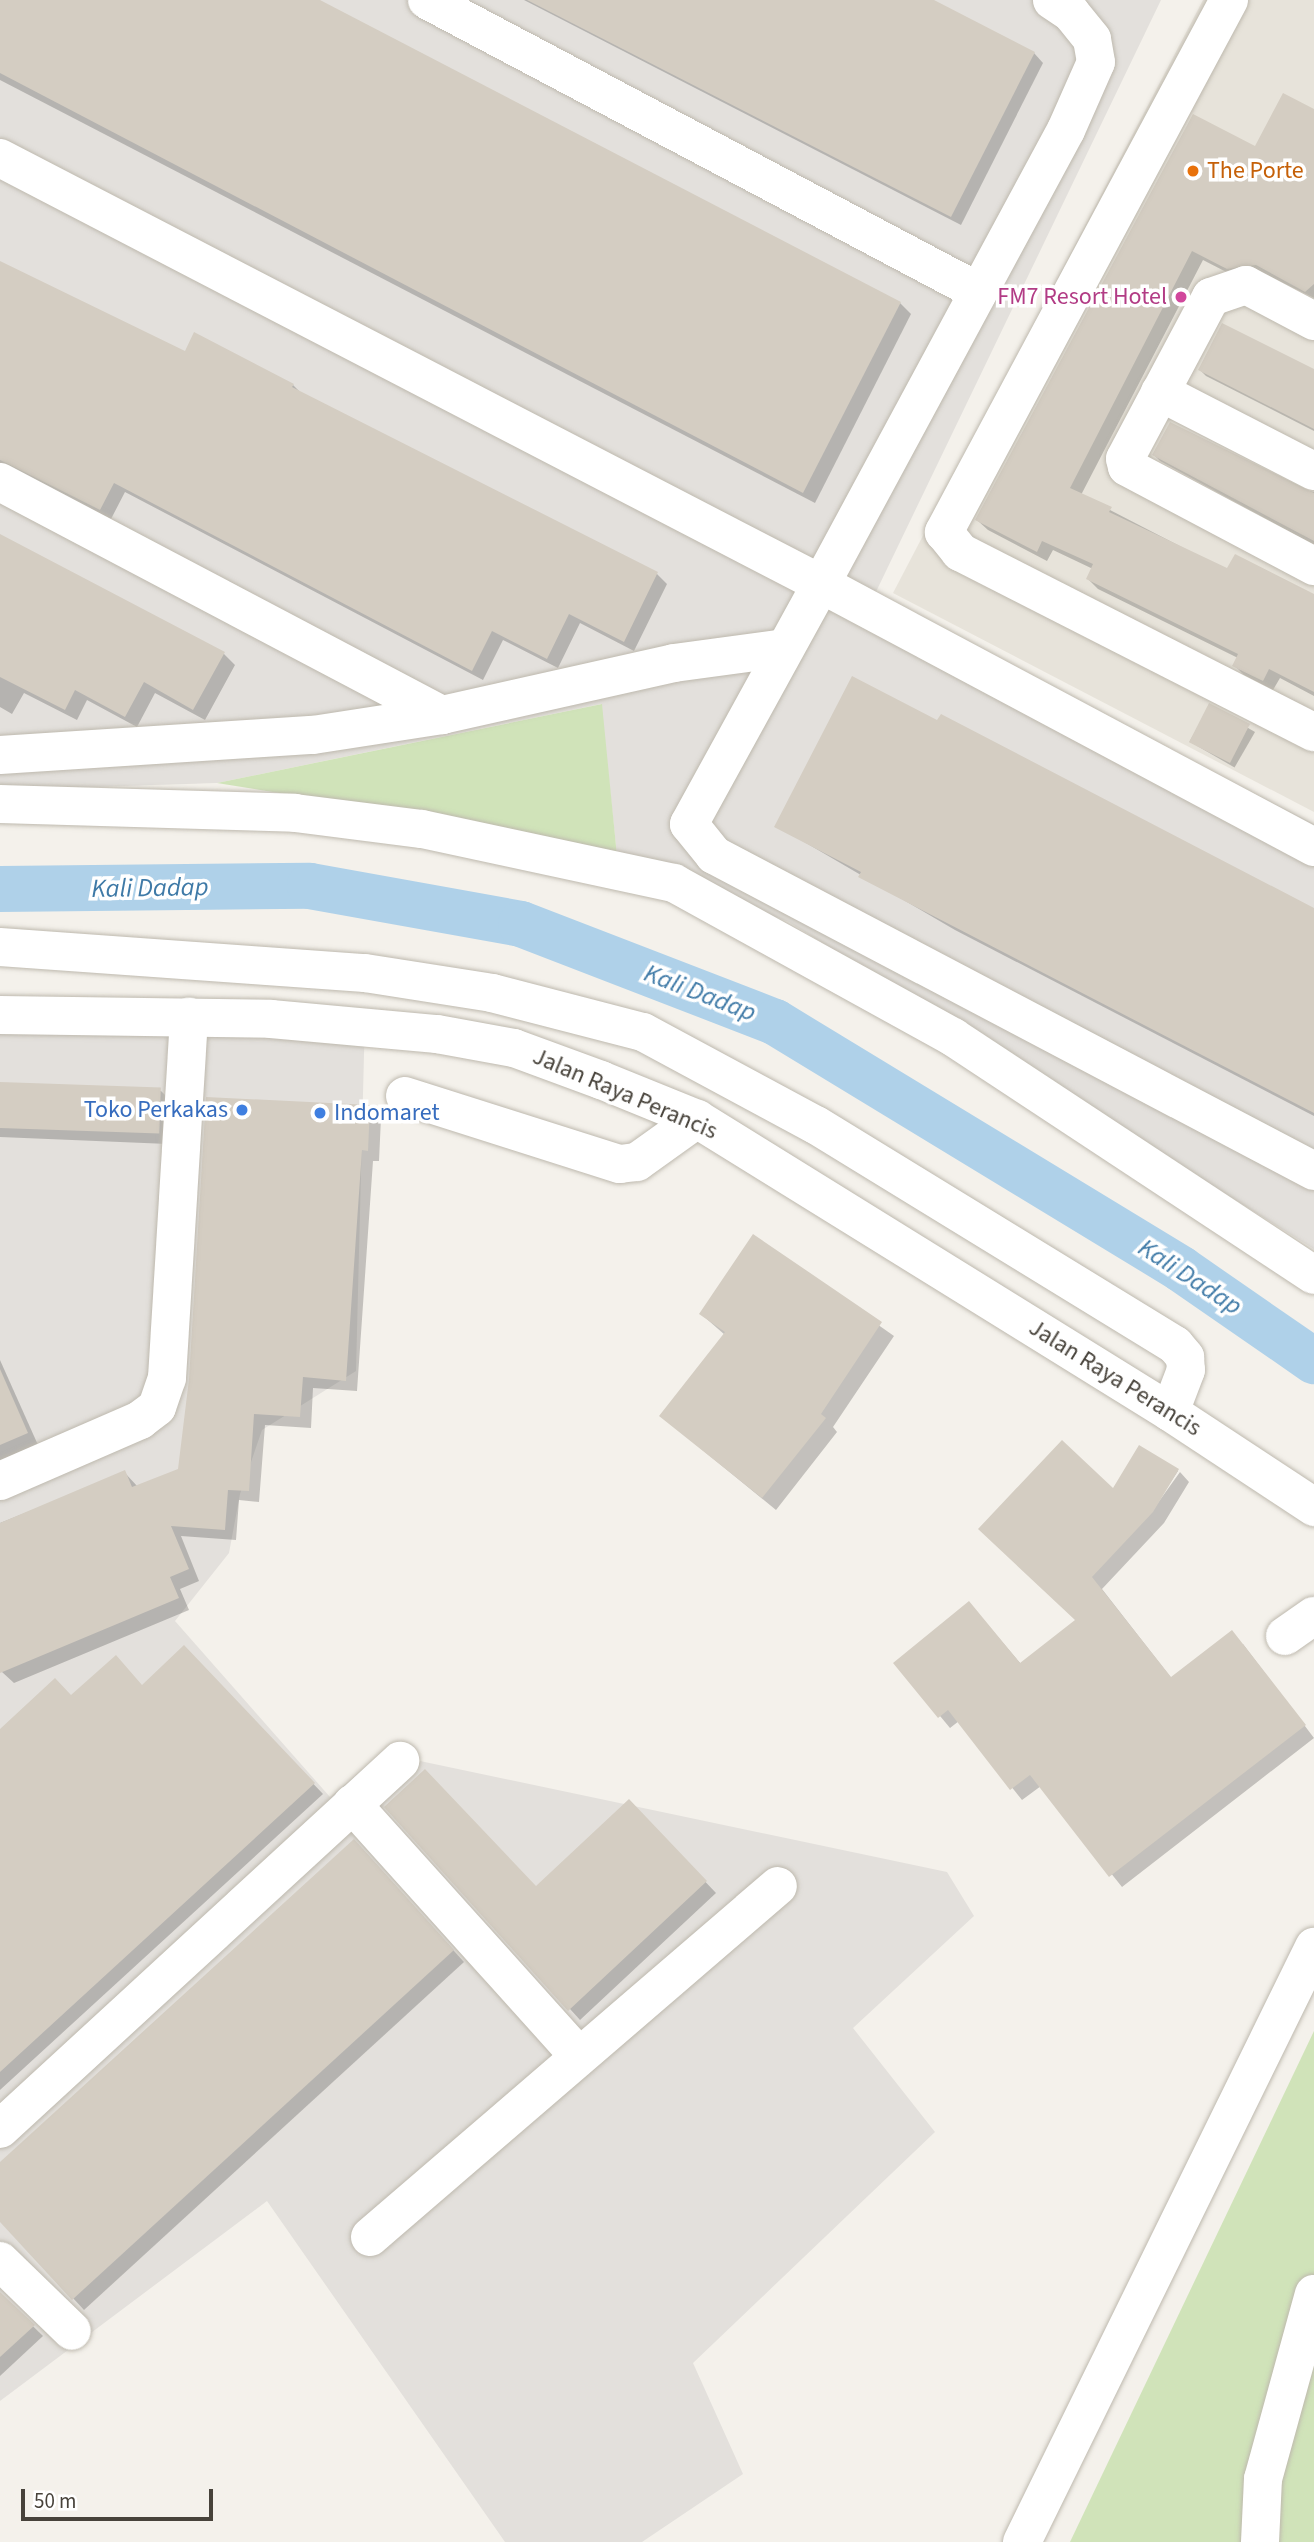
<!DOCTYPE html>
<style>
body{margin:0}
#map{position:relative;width:1314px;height:2542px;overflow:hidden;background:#f4f1eb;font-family:"Source Sans 3",sans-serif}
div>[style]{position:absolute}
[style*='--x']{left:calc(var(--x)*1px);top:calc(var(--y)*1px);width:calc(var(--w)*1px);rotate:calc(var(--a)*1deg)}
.residential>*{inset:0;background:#e7e3da}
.industrial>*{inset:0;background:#e3e0dc}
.green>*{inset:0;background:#d0e3b9}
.shadow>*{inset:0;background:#0003;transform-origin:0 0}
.river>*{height:46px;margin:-23px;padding:0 23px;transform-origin:23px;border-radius:23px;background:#afd1e9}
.building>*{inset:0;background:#d4cdc2;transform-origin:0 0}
.roads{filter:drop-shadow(0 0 2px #beb9ae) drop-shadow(0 0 2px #beb9ae)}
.minor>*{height:38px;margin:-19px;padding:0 19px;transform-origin:19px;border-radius:19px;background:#fff}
.dots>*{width:19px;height:19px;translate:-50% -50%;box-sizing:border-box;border:4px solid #fff;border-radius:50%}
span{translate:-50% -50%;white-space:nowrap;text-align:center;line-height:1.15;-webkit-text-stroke:7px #fff;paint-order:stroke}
.food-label{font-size:24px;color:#c56008}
.left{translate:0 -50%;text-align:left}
.hotel-label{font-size:24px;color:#b23c85}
.right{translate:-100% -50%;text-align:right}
.street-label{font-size:24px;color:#47423a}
.shop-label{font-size:24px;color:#366cbe}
.water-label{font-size:26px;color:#3f7aa7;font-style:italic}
.scale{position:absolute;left:21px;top:2489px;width:192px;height:32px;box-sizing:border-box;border:4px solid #47423a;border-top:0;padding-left:9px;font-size:21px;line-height:24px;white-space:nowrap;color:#47423a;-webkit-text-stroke:5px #fff;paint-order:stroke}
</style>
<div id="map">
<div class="residential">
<div style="clip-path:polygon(1203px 0,1314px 0,1314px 812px,893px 593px)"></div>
</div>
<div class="industrial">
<div style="clip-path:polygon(0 0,1161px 0,873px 598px,1314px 824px,1314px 1249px,789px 922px,617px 856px,601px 704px,217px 783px,0 790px)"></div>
<div style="clip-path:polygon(0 1007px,365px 1015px,356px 1371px,262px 1430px,240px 1494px,229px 1553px,175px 1621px,330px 1797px,382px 1753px,947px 1872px,974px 1916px,853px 2028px,935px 2132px,693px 2363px,743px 2474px,642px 2542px,505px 2542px,267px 2201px,0 2401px)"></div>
</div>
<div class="green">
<div style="clip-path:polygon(602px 704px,617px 856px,417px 815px,217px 783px)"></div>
<div style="clip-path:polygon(1314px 2031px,1314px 2542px,1070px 2542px)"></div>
</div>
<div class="shadow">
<div style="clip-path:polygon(0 0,316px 0,900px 303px,911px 314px,815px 503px,0 80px)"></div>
<div style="clip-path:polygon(524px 0,932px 0,1034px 53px,1043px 63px,961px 225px)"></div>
<div style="clip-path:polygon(1314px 111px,1314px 298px,1267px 275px,1238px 278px,1203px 260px,1081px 495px,1228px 571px,1314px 596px,1314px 696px,1280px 678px,1273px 690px,1244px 675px,1234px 665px,1238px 658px,1098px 589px,1088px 579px,1093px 569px,1053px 550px,1047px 561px,988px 530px,977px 520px,1255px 149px)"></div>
<div style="clip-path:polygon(0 263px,185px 354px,293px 385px,301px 393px,657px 574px,667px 584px,634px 651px,580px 623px,558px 668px,503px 640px,483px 680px,125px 492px,111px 519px,0 469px)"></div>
<div style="clip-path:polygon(1200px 370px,1314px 371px,1314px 431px,1206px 376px)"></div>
<div style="clip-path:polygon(1154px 455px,1314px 492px,1314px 545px,1160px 461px)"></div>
<div style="clip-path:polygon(0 535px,224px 654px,235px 665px,205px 720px,155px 693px,137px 727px,87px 700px,77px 720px,24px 693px,12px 714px,0 707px)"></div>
<div style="left:1210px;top:706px;width:52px;height:41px;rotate:30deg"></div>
<div style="clip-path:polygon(777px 826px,1314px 910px,1314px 1116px,955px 930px)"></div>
<div style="clip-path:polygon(0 1083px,161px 1091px,170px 1100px,168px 1144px,0 1137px)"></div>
<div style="clip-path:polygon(370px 1107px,381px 1118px,379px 1161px,373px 1161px,357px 1391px,313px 1388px,311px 1428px,265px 1425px,259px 1502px,239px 1500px,236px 1540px,181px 1536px,199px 1581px,180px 1589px,189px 1610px,14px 1683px,2px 1672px,0 1523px,125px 1473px,138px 1487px,180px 1470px)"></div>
<div style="clip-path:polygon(753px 1237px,894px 1336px,833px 1427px,837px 1432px,776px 1510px,661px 1416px,725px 1335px,701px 1314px)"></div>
<div style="clip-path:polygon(0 1360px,38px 1445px,0 1461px)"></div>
<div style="clip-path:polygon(1140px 1447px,1178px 1471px,1147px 1518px,1180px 1472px,1189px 1482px,1164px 1523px,1102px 1589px,1172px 1679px,1243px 1644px,1314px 1738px,1122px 1887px,1041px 1786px,1022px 1800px,959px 1721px,950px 1728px,896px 1663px,969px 1603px,1021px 1664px,1077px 1620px,1113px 1491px)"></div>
<div style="clip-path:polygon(184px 1648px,323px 1794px,0 2090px,0 1731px,71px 1697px,143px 1687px)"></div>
<div style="clip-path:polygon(387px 1807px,536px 1888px,639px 1812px,716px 1893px,580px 2020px)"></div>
<div style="clip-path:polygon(364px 1851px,464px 1962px,84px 2310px,0 2219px,0 2164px)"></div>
<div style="clip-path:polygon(0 2294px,43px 2336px,0 2376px)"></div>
</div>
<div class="river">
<div style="--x:0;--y:889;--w:310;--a:-0.6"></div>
<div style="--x:310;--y:886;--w:214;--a:10.2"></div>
<div style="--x:521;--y:924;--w:272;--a:21.1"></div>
<div style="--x:775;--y:1022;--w:475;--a:31.3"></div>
<div style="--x:1181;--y:1269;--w:162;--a:34.7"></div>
</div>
<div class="building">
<div style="clip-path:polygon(0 0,320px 0,901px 302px,803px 493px,0 73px)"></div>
<div style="clip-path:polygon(527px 0,934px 0,1035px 52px,951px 217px)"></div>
<div style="clip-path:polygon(1283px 93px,1314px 109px,1314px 284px,1305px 292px,1256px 265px,1227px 269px,1192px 251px,1070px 488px,1112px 507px,1109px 512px,1227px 568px,1235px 554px,1314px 594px,1314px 692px,1269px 669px,1263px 681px,1232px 666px,1238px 654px,1086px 579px,1093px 564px,1042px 541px,1037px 552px,975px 520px,1193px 114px,1255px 146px)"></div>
<div style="clip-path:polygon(0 261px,185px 351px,194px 332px,294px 384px,292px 387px,658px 572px,624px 642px,569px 614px,547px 659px,492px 631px,472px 671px,114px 483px,100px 510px,0 460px)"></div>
<div style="clip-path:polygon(1222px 323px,1314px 369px,1314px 429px,1198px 370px)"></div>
<div style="clip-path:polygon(1170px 422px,1314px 493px,1314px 541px,1152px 455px)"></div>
<div style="clip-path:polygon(0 534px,225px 652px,193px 710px,144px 682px,125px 717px,75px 690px,65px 710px,0 677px)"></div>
<div style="clip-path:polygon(852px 676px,937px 720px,941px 714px,1314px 908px,1314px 1113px,858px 877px,861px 872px,774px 827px)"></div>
<div style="left:1209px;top:703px;width:46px;height:44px;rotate:27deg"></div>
<div style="left:0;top:1082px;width:161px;height:46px;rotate:2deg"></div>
<div style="clip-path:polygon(206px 1097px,370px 1105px,368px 1151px,362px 1150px,346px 1381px,303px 1377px,300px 1417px,254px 1414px,249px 1491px,228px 1490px,225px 1530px,171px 1526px,189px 1569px,170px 1577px,179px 1598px,0 1673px,0 1523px,125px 1470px,132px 1487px,178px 1469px,189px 1379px)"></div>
<div style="clip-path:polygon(753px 1234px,882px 1322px,821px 1414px,826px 1418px,762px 1498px,659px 1416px,725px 1332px,699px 1314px)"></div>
<div style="clip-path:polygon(0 1369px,28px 1433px,0 1445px)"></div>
<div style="clip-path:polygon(1062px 1440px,1113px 1488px,1139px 1445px,1179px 1469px,1153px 1512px,1092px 1577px,1171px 1677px,1232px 1630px,1306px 1725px,1109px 1877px,1030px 1775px,1010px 1790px,948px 1710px,938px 1718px,893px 1663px,969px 1601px,1020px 1663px,1075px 1620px,978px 1529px)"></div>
<div style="clip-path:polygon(184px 1645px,315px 1783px,0 2072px,0 1729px,55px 1678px,71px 1695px,116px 1655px,142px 1685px)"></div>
<div style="clip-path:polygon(425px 1769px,536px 1886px,629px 1799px,707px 1881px,568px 2011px,384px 1807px)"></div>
<div style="clip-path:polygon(354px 1839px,454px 1950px,72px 2300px,0 2222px,0 2162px)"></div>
<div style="clip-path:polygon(0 2292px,35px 2325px,0 2357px)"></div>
</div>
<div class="roads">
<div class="minor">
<div style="--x:427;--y:0;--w:624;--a:27.88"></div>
<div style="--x:1229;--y:0;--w:604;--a:118.18"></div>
<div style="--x:944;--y:532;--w:26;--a:51"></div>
<div style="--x:960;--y:552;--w:397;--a:27"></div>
<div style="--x:0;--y:158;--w:925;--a:27.42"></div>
<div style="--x:821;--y:584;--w:516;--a:-61.65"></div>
<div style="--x:1066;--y:130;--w:74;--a:-66.2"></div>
<div style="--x:1096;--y:62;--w:23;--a:-100"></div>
<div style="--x:1092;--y:39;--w:33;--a:-129"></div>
<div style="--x:1071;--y:13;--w:23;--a:-146"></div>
<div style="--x:1314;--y:321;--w:77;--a:-152.1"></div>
<div style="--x:1246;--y:285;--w:37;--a:161"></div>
<div style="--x:1211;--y:297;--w:183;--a:118"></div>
<div style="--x:1125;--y:459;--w:8;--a:76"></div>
<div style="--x:1127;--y:467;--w:212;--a:27.9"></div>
<div style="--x:1160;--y:392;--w:173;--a:27.2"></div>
<div style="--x:0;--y:482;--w:500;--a:27.8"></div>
<div style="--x:0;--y:755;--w:314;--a:-3.7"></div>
<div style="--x:313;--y:735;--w:131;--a:-8.8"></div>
<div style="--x:442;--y:715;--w:238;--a:-12.6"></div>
<div style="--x:674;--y:663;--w:112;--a:-7.7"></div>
<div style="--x:0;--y:804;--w:295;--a:1.7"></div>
<div style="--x:295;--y:813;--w:128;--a:7.2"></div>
<div style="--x:422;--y:829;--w:258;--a:12.1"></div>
<div style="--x:674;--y:883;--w:319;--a:28.9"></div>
<div style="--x:953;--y:1037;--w:432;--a:33.4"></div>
<div style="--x:1314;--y:847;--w:559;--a:-151.92"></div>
<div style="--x:821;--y:584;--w:274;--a:118.8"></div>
<div style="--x:689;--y:824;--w:40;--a:51"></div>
<div style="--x:714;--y:855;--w:678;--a:27.77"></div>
<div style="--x:0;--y:947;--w:366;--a:4.1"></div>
<div style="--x:365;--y:973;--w:129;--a:8.9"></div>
<div style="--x:492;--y:993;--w:156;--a:14.5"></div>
<div style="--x:643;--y:1032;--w:196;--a:28.3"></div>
<div style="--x:816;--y:1125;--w:421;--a:31.5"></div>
<div style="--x:1175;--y:1345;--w:16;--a:50"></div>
<div style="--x:1185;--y:1357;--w:13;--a:86"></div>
<div style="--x:1186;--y:1370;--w:45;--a:110.9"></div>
<div style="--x:0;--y:1015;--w:271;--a:0.8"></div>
<div style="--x:271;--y:1019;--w:167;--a:5.2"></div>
<div style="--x:437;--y:1034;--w:78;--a:10.3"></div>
<div style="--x:514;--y:1048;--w:93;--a:20.2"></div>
<div style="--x:601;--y:1080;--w:104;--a:22.1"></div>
<div style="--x:697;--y:1119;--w:556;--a:31.78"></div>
<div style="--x:1170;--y:1412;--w:173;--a:33.4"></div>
<div style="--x:405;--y:1096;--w:225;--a:17.6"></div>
<div style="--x:620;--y:1164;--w:17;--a:-7"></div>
<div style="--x:637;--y:1162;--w:74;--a:-35.6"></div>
<div style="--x:0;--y:1481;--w:153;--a:-23.5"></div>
<div style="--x:140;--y:1420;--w:21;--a:-37"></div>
<div style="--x:157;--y:1407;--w:31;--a:-71"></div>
<div style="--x:167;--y:1378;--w:362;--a:-86.5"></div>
<div style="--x:1285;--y:1636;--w:35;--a:-35"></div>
<div style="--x:352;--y:1804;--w:339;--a:48"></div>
<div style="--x:0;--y:2129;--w:544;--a:-42.61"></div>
<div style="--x:370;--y:2237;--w:538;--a:-40.71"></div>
<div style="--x:0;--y:2261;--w:100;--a:44.2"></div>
<div style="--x:1022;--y:2542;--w:663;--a:-63.86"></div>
<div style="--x:1260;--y:2542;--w:63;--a:-87.3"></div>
<div style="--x:1263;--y:2479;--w:192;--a:-74.6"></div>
</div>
</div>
<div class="dots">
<div style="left:1193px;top:171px;background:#e8710a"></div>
<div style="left:1181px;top:297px;background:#d1479c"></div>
<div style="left:242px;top:1110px;background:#3f7fe0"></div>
<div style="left:320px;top:1113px;background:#3f7fe0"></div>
</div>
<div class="food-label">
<span class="left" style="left:1207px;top:171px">The Porte</span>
</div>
<div class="hotel-label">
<span class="right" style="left:1167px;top:297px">FM7 Resort Hotel</span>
</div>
<div class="street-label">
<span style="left:625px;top:1094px;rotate:23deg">Jalan Raya Perancis</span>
<span style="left:1115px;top:1378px;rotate:32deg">Jalan Raya Perancis</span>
</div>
<div class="shop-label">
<span class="right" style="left:228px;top:1110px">Toko Perkakas</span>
<span class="left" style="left:334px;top:1113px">Indomaret</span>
</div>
<div class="water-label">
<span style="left:150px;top:888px;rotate:-1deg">Kali Dadap</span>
<span style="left:700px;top:993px;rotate:21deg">Kali Dadap</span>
<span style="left:1190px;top:1277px;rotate:33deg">Kali Dadap</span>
</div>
<div class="scale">50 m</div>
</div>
